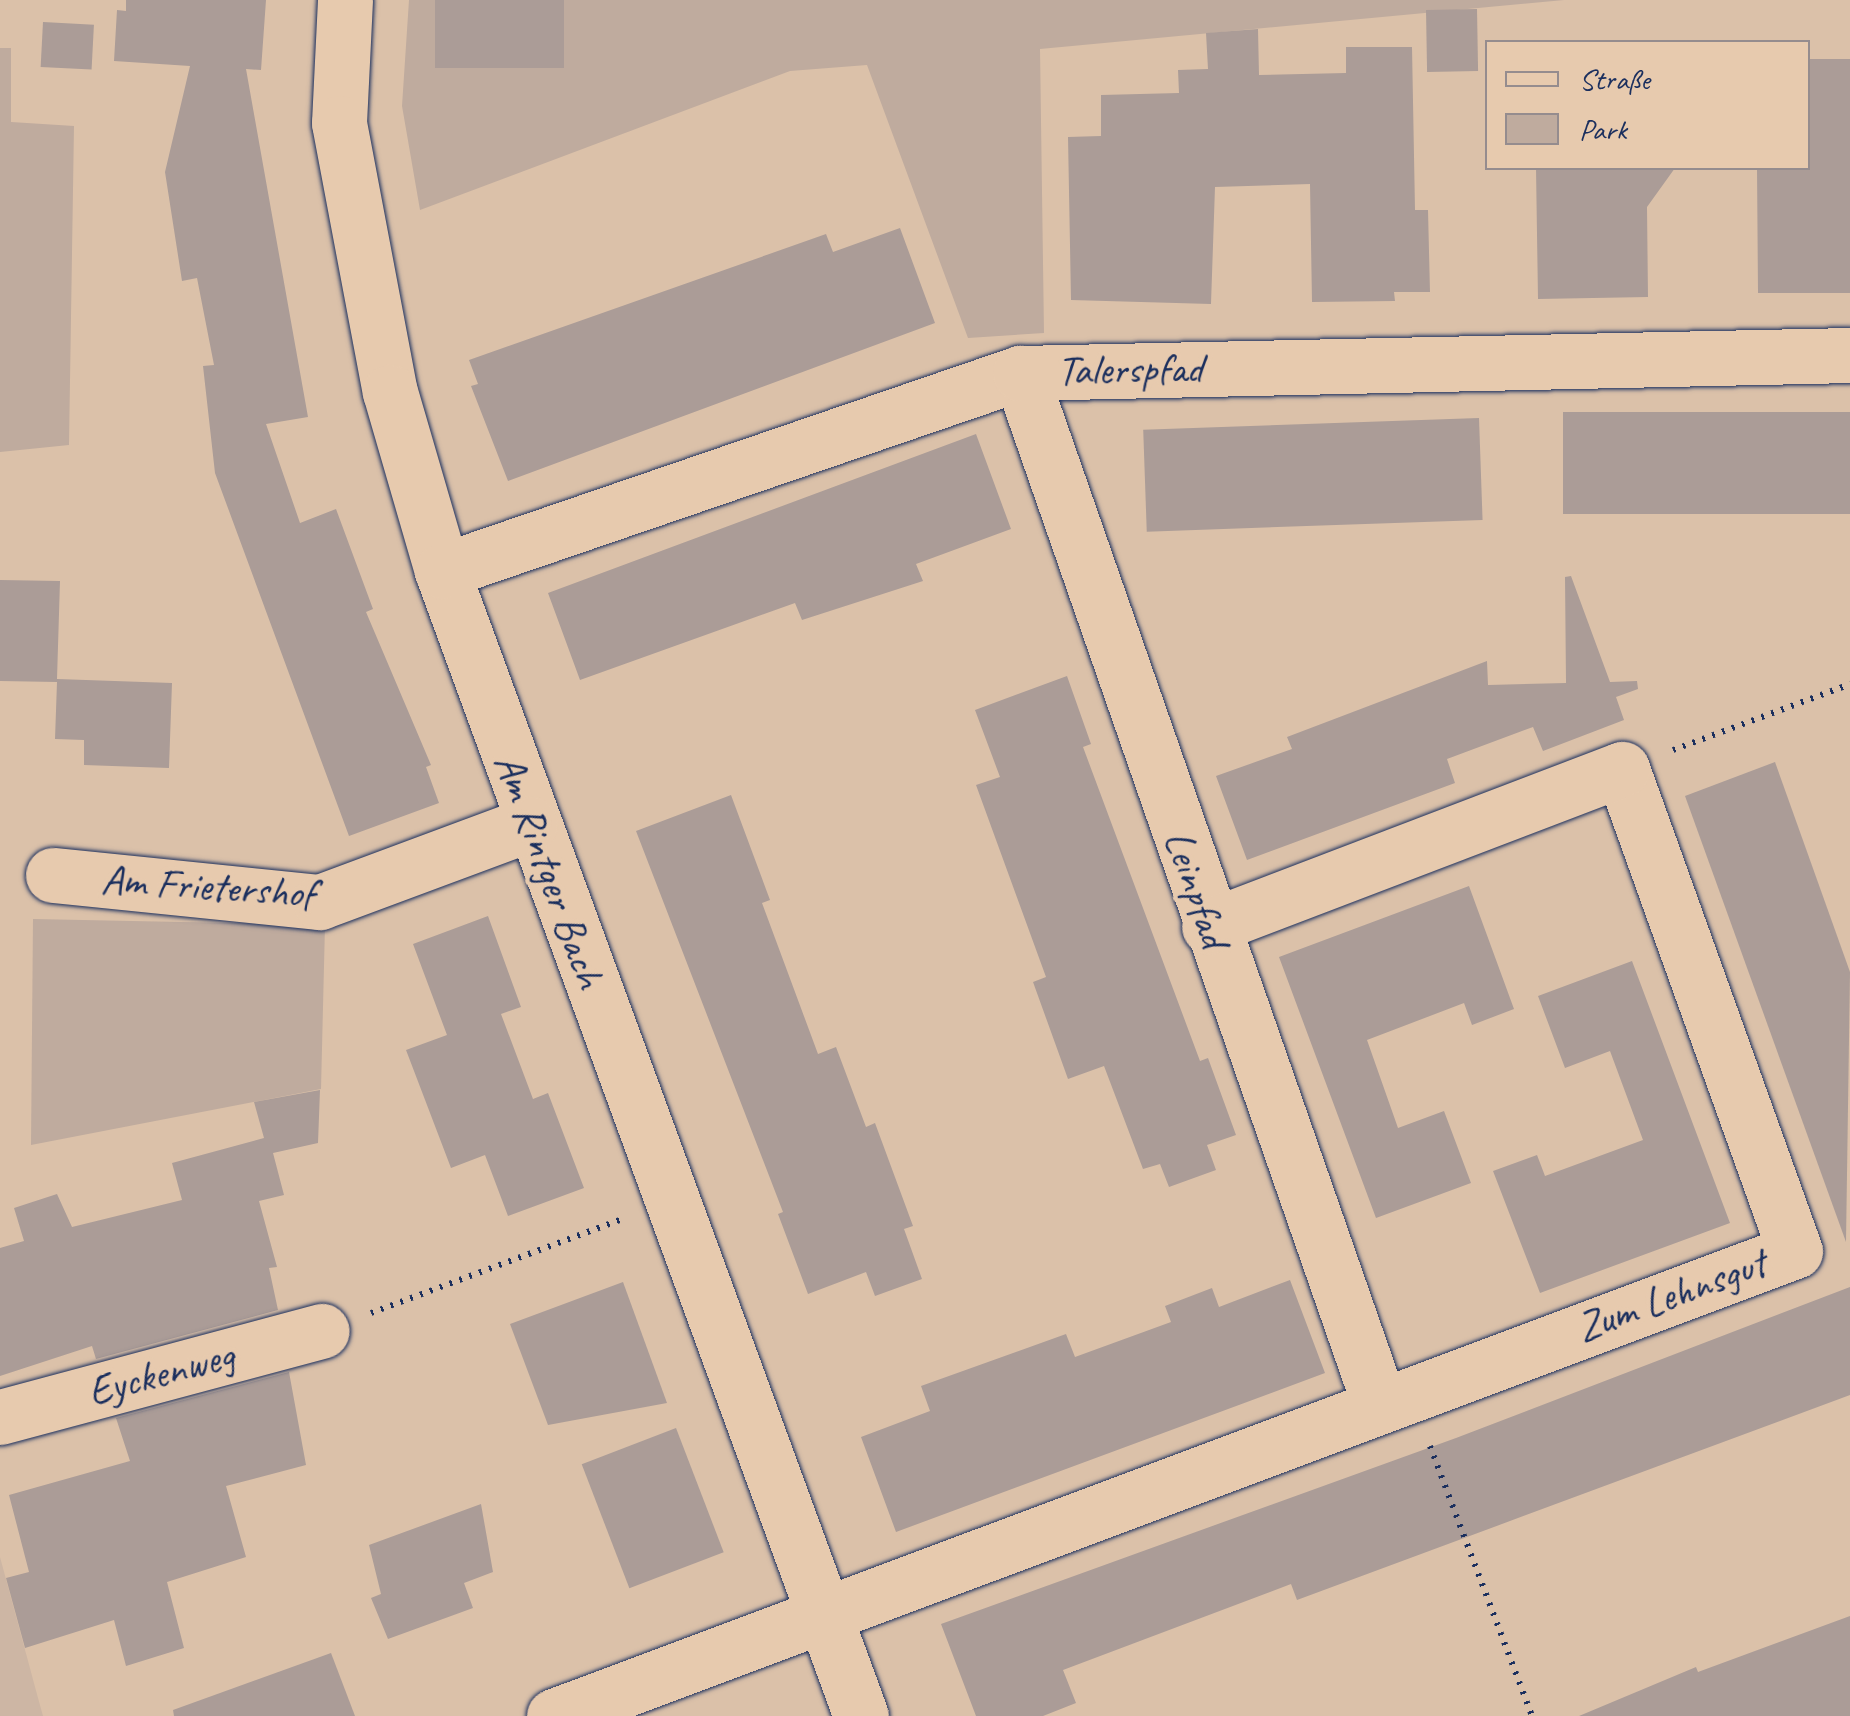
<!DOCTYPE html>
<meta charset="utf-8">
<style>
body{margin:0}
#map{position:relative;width:1850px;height:1716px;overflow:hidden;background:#dbc1a9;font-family:Caveat,sans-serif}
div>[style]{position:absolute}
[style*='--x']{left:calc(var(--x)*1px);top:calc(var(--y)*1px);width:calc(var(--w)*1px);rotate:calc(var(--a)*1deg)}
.built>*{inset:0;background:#cdb6a4}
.green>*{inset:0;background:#bfab9e}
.building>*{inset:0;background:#ab9c97;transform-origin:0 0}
.path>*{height:6px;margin-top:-3px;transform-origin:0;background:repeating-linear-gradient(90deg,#1b2f5e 0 2.5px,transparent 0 10.5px)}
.roads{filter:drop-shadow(0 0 2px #1b2f5e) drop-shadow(0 0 2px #1b2f5e)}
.minor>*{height:55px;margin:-27.5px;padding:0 27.5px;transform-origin:27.5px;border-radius:27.5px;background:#e7caae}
span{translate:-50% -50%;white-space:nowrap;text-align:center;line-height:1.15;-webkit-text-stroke:9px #e7caae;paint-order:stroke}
.street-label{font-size:42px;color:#1b2f5e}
.legend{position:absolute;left:1485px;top:40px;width:325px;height:130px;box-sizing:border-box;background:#e7caae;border:2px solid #958c8e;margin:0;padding:12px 18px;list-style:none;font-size:30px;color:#1b2f5e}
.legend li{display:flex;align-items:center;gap:20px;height:50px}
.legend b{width:50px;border:2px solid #958c8e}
</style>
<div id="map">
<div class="built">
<div style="clip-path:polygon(0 1557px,38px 1698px,43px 1716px,0 1716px)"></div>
</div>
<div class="green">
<div style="clip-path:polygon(409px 0,1564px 0,1040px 49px,1044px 333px,968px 338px,867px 65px,790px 71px,420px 210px,402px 106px)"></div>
<div style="clip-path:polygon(0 48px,11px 48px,11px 122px,74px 126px,69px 445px,0 452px)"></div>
<div style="clip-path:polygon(33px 919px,325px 925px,321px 1089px,31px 1145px)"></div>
</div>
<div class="building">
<div style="clip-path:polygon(126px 0,266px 0,261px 70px,246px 69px,308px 417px,266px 424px,300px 523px,336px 509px,373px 609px,366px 612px,431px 765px,426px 767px,439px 803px,349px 836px,215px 473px,203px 366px,214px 365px,197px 278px,182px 281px,165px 172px,190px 66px,114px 61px,117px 10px,126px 11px)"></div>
<div style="left:435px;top:0;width:129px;height:68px"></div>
<div style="left:1477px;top:9px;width:62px;height:51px;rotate:89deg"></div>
<div style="left:43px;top:22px;width:51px;height:45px;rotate:3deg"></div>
<div style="clip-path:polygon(1258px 29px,1259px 75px,1346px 73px,1346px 47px,1412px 47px,1415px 210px,1428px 210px,1430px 292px,1394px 292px,1395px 301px,1312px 302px,1310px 184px,1215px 187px,1211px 304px,1071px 300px,1068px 137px,1101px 136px,1101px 95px,1179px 93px,1178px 70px,1208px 69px,1206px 33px)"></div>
<div style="clip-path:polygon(1808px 59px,1850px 59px,1850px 293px,1758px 293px,1757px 168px,1808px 168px)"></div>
<div style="clip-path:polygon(1536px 168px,1675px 168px,1647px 207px,1648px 297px,1538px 299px)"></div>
<div style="clip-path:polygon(900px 228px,935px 323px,508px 481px,471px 386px,478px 384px,469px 360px,826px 234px,833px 252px)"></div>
<div style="left:1850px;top:412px;width:102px;height:287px;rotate:90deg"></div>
<div style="left:1479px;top:418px;width:102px;height:336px;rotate:88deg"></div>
<div style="clip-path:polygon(976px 434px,1011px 529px,916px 564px,923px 581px,802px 620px,795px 603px,580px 680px,548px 593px)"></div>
<div style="clip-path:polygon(1571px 576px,1610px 682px,1637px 681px,1638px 689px,1616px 697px,1624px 720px,1543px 751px,1533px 727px,1447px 759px,1455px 783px,1247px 860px,1216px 776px,1292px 749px,1287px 737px,1487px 661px,1488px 685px,1566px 683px,1565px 577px)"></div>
<div style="clip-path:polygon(0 580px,60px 581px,57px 679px,172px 683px,169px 768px,84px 765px,84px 740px,55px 739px,57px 682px,0 681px)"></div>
<div style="clip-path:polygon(1067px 676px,1091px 744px,1083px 747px,1200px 1061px,1208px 1058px,1236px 1135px,1207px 1145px,1216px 1170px,1169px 1187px,1160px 1164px,1143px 1169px,1104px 1066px,1068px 1079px,1033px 982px,1046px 977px,976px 785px,1000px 777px,975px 710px)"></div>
<div style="clip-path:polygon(1775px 762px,1850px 972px,1846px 1242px,1685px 796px)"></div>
<div style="clip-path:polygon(731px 795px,770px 900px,762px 903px,818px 1054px,836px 1047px,866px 1127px,875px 1123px,913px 1226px,904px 1229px,922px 1279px,875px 1296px,866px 1272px,808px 1294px,778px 1214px,783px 1212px,636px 831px)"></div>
<div style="clip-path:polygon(1469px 886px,1514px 1009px,1472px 1025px,1464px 1003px,1367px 1040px,1398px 1128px,1444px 1111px,1471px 1183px,1376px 1218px,1279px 957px)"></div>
<div style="clip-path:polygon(488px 916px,521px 1007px,501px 1014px,533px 1099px,548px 1093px,584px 1188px,508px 1216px,485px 1155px,451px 1168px,406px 1050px,447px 1035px,413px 944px)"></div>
<div style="clip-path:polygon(1632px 961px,1730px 1223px,1540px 1293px,1493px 1171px,1537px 1155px,1545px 1176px,1643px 1140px,1610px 1051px,1565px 1068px,1538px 996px)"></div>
<div style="clip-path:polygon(320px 1090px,318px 1143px,273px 1153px,284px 1195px,259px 1201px,277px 1267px,269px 1268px,278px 1310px,96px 1359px,92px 1346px,0 1376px,0 1248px,24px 1241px,14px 1208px,57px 1194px,72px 1227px,182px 1200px,172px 1163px,264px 1138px,254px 1102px)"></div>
<div style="clip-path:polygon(1290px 1280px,1325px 1373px,896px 1532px,861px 1437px,930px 1411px,921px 1386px,1066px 1334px,1075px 1357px,1171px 1322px,1165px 1306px,1212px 1288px,1219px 1307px)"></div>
<div style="clip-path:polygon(623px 1282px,667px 1403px,548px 1425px,510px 1324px)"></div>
<div style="clip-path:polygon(1850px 1287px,1850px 1395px,1297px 1600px,1291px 1584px,1063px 1670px,1076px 1703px,1043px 1716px,976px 1716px,941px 1624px,1456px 1438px)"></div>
<div style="clip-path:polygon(289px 1372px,306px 1465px,226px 1486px,246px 1557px,167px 1582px,184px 1648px,126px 1666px,114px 1620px,25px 1648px,6px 1578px,29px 1572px,9px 1495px,130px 1461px,116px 1418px)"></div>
<div style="left:676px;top:1428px;width:133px;height:101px;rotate:69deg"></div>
<div style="clip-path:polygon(481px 1504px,493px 1572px,464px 1583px,473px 1608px,388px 1639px,371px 1598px,381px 1594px,369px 1545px)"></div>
<div style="clip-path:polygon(1850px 1616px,1850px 1716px,1579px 1716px,1696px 1667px,1698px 1672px)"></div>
<div style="clip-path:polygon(331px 1653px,355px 1716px,174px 1716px,173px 1710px)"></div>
</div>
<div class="path">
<div style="--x:1673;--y:750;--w:189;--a:-20.4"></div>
<div style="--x:371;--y:1313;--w:268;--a:-20.5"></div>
<div style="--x:1430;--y:1446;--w:289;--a:69.3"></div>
</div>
<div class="roads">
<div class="minor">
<div style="--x:345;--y:0;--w:123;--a:92.8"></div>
<div style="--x:339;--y:123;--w:274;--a:79.3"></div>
<div style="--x:390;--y:392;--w:186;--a:73.8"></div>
<div style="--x:442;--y:571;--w:1219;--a:69.9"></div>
<div style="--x:1020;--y:373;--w:1091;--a:70.78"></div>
<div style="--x:442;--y:571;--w:611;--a:-18.91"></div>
<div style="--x:1020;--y:373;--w:830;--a:-1.24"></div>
<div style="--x:53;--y:875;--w:268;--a:5.8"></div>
<div style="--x:320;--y:902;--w:224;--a:-20.4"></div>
<div style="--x:0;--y:1417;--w:333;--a:-15"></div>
<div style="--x:554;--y:1716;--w:1325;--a:-20.54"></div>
<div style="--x:1795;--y:1251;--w:512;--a:-109.74"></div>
<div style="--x:1622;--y:769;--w:442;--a:159.1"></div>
</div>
</div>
<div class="street-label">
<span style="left:1130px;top:370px;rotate:-1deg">Talerspfad</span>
<span style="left:549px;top:871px;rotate:70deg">Am Rintger Bach</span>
<span style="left:208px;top:887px;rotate:4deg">Am Frietershof</span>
<span style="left:1196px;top:889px;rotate:71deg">Leinpfad</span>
<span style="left:1671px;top:1296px;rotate:-20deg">Zum Lehnsgut</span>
<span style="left:161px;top:1374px;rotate:-15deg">Eyckenweg</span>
</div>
<ul class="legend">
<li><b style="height:12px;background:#e7caae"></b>Straße</li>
<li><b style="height:28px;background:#bfab9e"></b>Park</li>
</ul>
</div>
